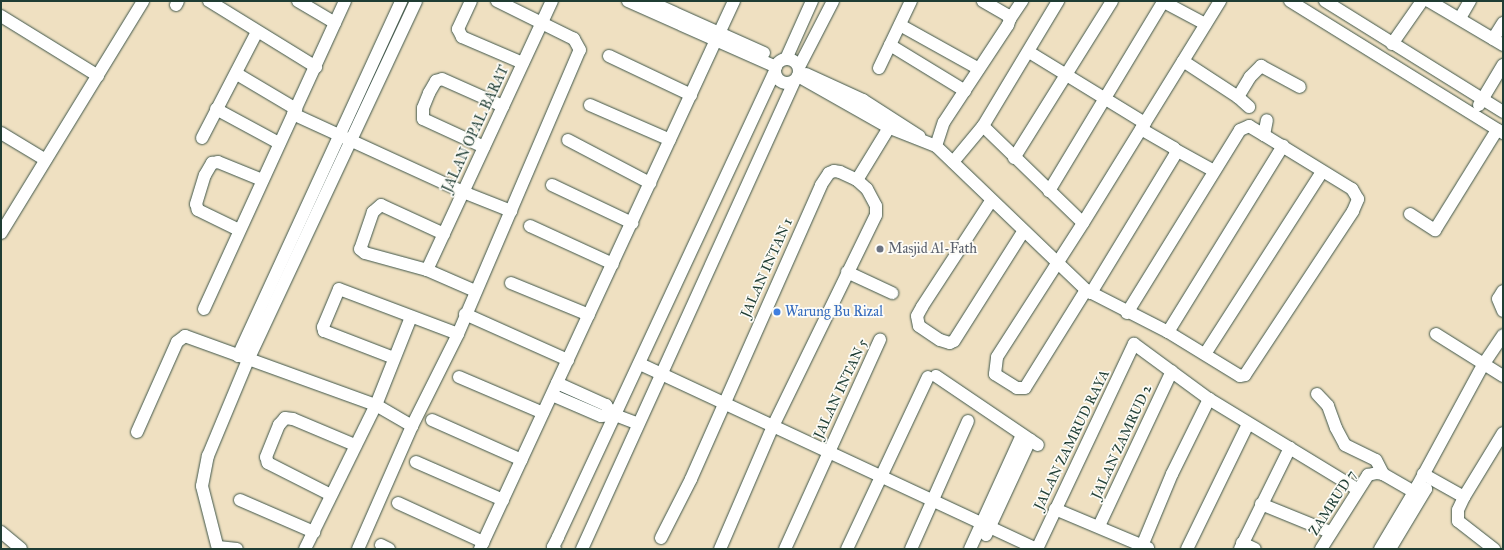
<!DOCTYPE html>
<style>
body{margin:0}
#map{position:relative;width:1504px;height:550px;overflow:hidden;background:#efe0c1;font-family:"IM FELL Great Primer",serif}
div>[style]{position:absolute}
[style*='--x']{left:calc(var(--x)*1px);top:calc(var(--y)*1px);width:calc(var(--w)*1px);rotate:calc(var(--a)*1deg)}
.roads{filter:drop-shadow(0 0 1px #3e5549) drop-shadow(0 0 1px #3e5549)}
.minor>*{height:12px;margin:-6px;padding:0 6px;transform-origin:6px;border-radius:6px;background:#fff}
.minor>.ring{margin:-6px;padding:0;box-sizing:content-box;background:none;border:12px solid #fff;border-radius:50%}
.dots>*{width:11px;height:11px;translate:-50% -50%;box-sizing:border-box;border:2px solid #fdfcf7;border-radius:50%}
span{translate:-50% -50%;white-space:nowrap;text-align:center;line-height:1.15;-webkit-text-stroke:3.5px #fdfcf7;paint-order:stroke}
.street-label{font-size:14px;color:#1f3d34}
.worship-label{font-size:14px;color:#5b616d}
.left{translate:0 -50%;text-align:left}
.shop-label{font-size:14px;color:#366cbe}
.frame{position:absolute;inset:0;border:2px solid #1f3d34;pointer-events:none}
</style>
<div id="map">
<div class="roads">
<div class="minor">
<div style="--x:209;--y:1;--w:126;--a:31.7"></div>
<div style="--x:298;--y:1;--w:43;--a:30.7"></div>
<div style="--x:471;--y:1;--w:31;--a:115"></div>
<div style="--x:458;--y:29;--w:9;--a:63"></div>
<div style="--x:462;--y:37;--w:66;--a:23.1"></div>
<div style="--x:628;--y:1;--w:162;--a:24"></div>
<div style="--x:648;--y:1;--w:127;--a:24.1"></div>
<div style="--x:1162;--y:1;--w:49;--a:28.1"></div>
<div style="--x:1290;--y:1;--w:251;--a:31.8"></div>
<div style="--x:1325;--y:1;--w:210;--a:31.9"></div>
<div style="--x:1429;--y:1;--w:86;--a:30.7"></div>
<div style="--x:176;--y:5;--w:4;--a:-63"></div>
<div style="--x:1;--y:16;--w:114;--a:31.7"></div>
<div style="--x:1460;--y:18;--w:20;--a:-60"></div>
<div style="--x:1010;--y:19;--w:22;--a:-56"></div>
<div style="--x:900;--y:25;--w:90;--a:29.1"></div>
<div style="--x:1493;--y:39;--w:19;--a:-58"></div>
<div style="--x:1392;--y:44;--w:52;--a:-55.1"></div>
<div style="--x:890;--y:45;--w:88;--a:31.5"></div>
<div style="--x:1029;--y:52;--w:136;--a:31.5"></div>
<div style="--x:609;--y:56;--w:91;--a:25.4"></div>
<div style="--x:786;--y:59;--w:64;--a:-65.9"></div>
<div class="ring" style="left:775px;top:59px;width:12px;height:12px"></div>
<div style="--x:1183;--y:61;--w:66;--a:33.2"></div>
<div style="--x:1238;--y:97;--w:15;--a:42"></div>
<div style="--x:799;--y:67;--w:74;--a:-62.7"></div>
<div style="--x:879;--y:68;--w:74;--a:-64.5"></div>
<div style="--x:237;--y:74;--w:69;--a:30.7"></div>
<div style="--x:806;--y:74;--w:63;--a:24.5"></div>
<div style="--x:863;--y:100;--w:67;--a:32.7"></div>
<div style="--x:798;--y:76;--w:106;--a:29.5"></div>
<div style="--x:890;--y:128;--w:49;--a:21.4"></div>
<div style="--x:936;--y:146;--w:208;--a:43.8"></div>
<div style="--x:1086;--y:290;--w:92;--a:27.1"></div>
<div style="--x:1168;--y:332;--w:84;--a:31.4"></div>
<div style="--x:1240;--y:376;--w:5;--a:-11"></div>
<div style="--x:1245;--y:375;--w:196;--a:-56.6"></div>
<div style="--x:1353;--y:211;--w:13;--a:-67"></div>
<div style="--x:1358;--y:199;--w:12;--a:-121"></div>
<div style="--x:1352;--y:189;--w:103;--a:-148.5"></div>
<div style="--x:1264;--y:135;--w:15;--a:-79"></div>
<div style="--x:1238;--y:97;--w:23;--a:-59"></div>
<div style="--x:1250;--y:77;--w:16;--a:-45"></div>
<div style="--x:1261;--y:66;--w:44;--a:28.3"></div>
<div style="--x:590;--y:105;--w:87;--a:23.6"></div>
<div style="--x:1479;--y:105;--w:47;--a:-59"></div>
<div style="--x:216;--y:109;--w:72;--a:28.4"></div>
<div style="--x:293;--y:114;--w:187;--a:24.6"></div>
<div style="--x:463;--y:192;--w:52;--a:21.6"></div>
<div style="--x:983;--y:126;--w:139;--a:44.1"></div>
<div style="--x:1;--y:133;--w:52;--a:31"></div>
<div style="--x:202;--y:138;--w:119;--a:-62.6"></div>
<div style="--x:568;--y:140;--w:93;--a:27.7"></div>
<div style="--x:936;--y:146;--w:25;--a:-72"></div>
<div style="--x:944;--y:122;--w:116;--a:-56.6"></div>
<div style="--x:1008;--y:25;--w:6;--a:-72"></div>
<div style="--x:1010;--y:19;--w:5;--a:-127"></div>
<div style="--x:1007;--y:15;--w:28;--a:-150"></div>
<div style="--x:484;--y:147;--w:67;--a:-155.3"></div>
<div style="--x:423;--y:119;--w:11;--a:-90"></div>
<div style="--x:423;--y:108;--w:16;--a:-68"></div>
<div style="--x:429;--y:93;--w:14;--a:-60"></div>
<div style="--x:436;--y:81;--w:6;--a:-18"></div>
<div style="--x:442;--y:79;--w:67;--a:23.9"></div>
<div style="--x:1176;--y:150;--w:43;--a:28.9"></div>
<div style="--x:1014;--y:158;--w:185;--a:-58"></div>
<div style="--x:953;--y:162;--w:47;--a:-50.2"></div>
<div style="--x:983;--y:126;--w:146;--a:-59"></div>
<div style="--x:857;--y:180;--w:69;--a:-58.6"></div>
<div style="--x:552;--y:185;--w:89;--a:25.4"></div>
<div style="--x:1049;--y:191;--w:221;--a:-58.9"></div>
<div style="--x:991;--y:201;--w:126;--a:123.1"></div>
<div style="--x:922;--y:307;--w:10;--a:119"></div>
<div style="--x:917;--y:316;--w:10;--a:79"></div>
<div style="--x:919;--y:326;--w:25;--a:34"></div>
<div style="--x:940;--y:340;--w:10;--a:17"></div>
<div style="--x:950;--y:343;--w:4;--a:-27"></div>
<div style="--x:954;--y:341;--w:129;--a:-57.7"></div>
<div style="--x:1410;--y:214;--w:30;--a:33"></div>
<div style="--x:1435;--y:230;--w:118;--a:-58.2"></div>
<div style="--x:530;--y:226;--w:91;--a:24.6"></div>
<div style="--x:239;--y:230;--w:46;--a:-154"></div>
<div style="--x:198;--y:210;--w:6;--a:-108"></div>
<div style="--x:196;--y:204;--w:30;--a:-73"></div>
<div style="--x:205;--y:175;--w:14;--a:-60"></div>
<div style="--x:212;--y:163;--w:6;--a:-9"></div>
<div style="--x:218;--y:162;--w:48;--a:22.2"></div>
<div style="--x:1;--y:233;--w:272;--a:-58.5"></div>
<div style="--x:444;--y:234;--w:69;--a:-155.3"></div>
<div style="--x:381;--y:205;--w:11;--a:139"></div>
<div style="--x:373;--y:212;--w:39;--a:109"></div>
<div style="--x:360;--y:249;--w:6;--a:39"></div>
<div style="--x:365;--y:253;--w:64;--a:15.3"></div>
<div style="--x:427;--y:270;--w:52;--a:23.6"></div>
<div style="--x:427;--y:270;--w:297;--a:-65.1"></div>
<div style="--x:847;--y:272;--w:50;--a:25"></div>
<div style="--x:511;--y:283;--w:84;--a:22.3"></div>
<div style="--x:1086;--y:290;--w:115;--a:121.9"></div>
<div style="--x:1025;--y:388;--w:8;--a:180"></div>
<div style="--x:1017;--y:388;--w:26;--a:-148"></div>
<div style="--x:995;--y:374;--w:17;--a:-83"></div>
<div style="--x:997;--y:357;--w:159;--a:-57.3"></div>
<div style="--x:1083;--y:223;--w:261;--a:-58.3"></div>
<div style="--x:1503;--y:291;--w:9;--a:122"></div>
<div style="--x:1498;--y:299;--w:13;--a:67"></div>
<div style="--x:1091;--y:293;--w:164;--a:-58.7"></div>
<div style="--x:1176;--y:153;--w:5;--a:-112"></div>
<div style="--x:1174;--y:148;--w:38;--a:-150"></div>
<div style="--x:204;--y:309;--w:339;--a:-65.4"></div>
<div style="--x:1127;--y:313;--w:215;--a:-58.3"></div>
<div style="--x:1240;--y:130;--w:10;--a:-24"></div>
<div style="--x:1249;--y:126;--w:17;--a:31"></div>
<div style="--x:465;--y:314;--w:113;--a:24.1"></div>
<div style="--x:1168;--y:332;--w:219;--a:-58.3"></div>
<div style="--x:1436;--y:334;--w:79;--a:32.1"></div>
<div style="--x:1205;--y:354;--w:216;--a:-57.3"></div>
<div style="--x:238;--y:356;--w:391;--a:-65.3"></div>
<div style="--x:394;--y:358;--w:75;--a:-158.9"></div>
<div style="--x:324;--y:331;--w:4;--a:-104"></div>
<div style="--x:323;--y:327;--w:41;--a:-67.2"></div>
<div style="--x:339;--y:289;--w:127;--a:20.7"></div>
<div style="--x:640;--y:364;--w:438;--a:25"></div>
<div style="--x:936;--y:376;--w:123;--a:34.1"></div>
<div style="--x:459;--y:377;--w:91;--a:23.2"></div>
<div style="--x:557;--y:383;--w:54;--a:24.2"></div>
<div style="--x:606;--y:405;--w:11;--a:56"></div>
<div style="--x:1317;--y:394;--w:16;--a:47"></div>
<div style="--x:1328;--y:406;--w:23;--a:70"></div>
<div style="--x:1336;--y:428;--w:19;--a:62"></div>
<div style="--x:1345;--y:445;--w:34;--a:26"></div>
<div style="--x:1376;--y:460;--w:16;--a:63"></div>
<div style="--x:552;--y:395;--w:53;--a:23.2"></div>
<div style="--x:601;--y:416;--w:14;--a:-4"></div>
<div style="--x:615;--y:415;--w:25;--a:21"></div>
<div style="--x:432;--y:420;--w:98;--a:24"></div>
<div style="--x:137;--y:432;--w:98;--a:-66"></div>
<div style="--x:177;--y:342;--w:10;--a:-37"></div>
<div style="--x:185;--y:336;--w:203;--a:19.9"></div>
<div style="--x:376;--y:405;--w:42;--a:30.3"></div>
<div style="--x:416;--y:462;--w:95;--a:23.6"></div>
<div style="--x:1423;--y:474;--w:47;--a:29.3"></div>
<div style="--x:1464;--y:497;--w:14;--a:115"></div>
<div style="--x:1458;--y:510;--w:11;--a:90"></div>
<div style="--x:1458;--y:521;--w:46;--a:37.9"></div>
<div style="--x:331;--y:495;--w:71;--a:-153.1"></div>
<div style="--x:268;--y:463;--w:6;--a:-108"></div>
<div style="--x:266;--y:457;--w:35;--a:-68"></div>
<div style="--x:279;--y:425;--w:9;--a:-49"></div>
<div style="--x:285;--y:418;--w:8;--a:7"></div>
<div style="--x:293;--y:419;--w:67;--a:22.8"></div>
<div style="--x:1464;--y:497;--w:75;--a:-58.6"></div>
<div style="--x:240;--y:500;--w:81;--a:23.4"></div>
<div style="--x:398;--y:503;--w:94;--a:24.6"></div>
<div style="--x:1261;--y:504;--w:74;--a:22.1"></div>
<div style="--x:1055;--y:509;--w:101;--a:22.8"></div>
<div style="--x:1099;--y:526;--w:171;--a:-64.8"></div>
<div style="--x:1;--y:532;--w:26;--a:40"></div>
<div style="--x:986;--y:535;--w:105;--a:-65.1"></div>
<div style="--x:661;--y:538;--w:66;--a:-63"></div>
<div style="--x:691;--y:479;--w:321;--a:-66.1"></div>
<div style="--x:821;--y:185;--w:14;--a:-56"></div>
<div style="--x:829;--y:173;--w:5;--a:-22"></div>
<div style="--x:834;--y:171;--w:6;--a:9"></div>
<div style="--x:840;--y:172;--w:19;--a:25"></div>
<div style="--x:857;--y:180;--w:13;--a:42"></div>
<div style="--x:867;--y:189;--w:19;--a:62"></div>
<div style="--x:876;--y:206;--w:9;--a:90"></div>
<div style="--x:876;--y:215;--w:235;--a:116"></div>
<div style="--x:773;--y:426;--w:134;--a:113.3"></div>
<div style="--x:1242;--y:543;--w:14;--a:25"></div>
<div style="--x:381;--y:545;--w:9;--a:27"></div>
<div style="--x:1142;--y:546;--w:78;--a:-67.4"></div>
<div style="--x:1172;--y:474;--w:84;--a:-63.7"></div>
<div style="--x:218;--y:547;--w:19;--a:6"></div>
<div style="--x:218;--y:549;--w:65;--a:-104.3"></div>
<div style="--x:202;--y:486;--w:31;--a:-79"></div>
<div style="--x:208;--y:456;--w:104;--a:-67.4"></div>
<div style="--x:248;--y:360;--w:396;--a:-64.9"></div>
<div style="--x:305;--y:549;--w:161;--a:-63.8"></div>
<div style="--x:376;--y:405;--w:95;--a:-68.3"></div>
<div style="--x:358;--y:549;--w:134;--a:-66.3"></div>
<div style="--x:412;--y:426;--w:103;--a:-63.4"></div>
<div style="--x:458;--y:334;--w:309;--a:-66.8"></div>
<div style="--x:580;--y:50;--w:13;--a:-119"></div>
<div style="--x:574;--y:39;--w:86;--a:-153.7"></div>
<div style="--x:480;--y:549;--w:604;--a:-65.13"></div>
<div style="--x:555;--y:549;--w:3;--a:-135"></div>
<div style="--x:553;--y:547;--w:11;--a:-63"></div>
<div style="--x:558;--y:537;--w:514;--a:-65.03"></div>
<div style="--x:582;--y:549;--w:513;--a:-65.58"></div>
<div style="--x:785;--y:549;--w:230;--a:-65.6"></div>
<div style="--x:847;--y:549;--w:190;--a:-64.8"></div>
<div style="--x:911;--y:549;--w:140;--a:-66"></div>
<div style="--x:970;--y:549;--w:125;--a:-65.5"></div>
<div style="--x:1037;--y:549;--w:227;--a:-64.7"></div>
<div style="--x:1134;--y:344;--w:93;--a:36.3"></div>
<div style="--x:1209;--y:399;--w:173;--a:31.3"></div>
<div style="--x:1187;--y:549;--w:139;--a:-64"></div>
<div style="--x:1240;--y:549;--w:113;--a:-63.7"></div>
<div style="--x:1321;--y:549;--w:88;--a:-57.6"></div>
<div style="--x:1368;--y:475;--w:9;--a:-13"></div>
<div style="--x:1377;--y:473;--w:6;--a:9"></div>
<div style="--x:1383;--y:474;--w:36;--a:30"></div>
<div style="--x:1380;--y:549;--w:66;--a:-59.2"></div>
<div style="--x:1414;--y:492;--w:145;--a:-61.5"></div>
<div style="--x:1483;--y:365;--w:36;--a:-56"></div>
<div style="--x:1390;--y:549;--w:70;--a:-59"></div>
<div style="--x:1426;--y:489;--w:9;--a:-153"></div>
</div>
</div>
<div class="dots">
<div style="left:880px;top:249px;background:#6b7280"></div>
<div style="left:777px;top:312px;background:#3f7fe0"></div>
</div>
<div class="street-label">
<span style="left:476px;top:129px;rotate:-65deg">JALAN OPAL BARAT</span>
<span style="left:767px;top:268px;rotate:-66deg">JALAN INTAN 1</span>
<span style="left:841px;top:389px;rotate:-65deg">JALAN INTAN 5</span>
<span style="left:1072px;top:440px;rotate:-64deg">JALAN ZAMRUD RAYA</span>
<span style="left:1122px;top:442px;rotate:-65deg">JALAN ZAMRUD 2</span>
<span style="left:1333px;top:503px;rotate:-57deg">ZAMRUD 7</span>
</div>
<div class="worship-label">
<span class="left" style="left:888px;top:249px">Masjid Al-Fath</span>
</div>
<div class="shop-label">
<span class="left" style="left:785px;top:312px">Warung Bu Rizal</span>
</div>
<div class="frame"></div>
</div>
